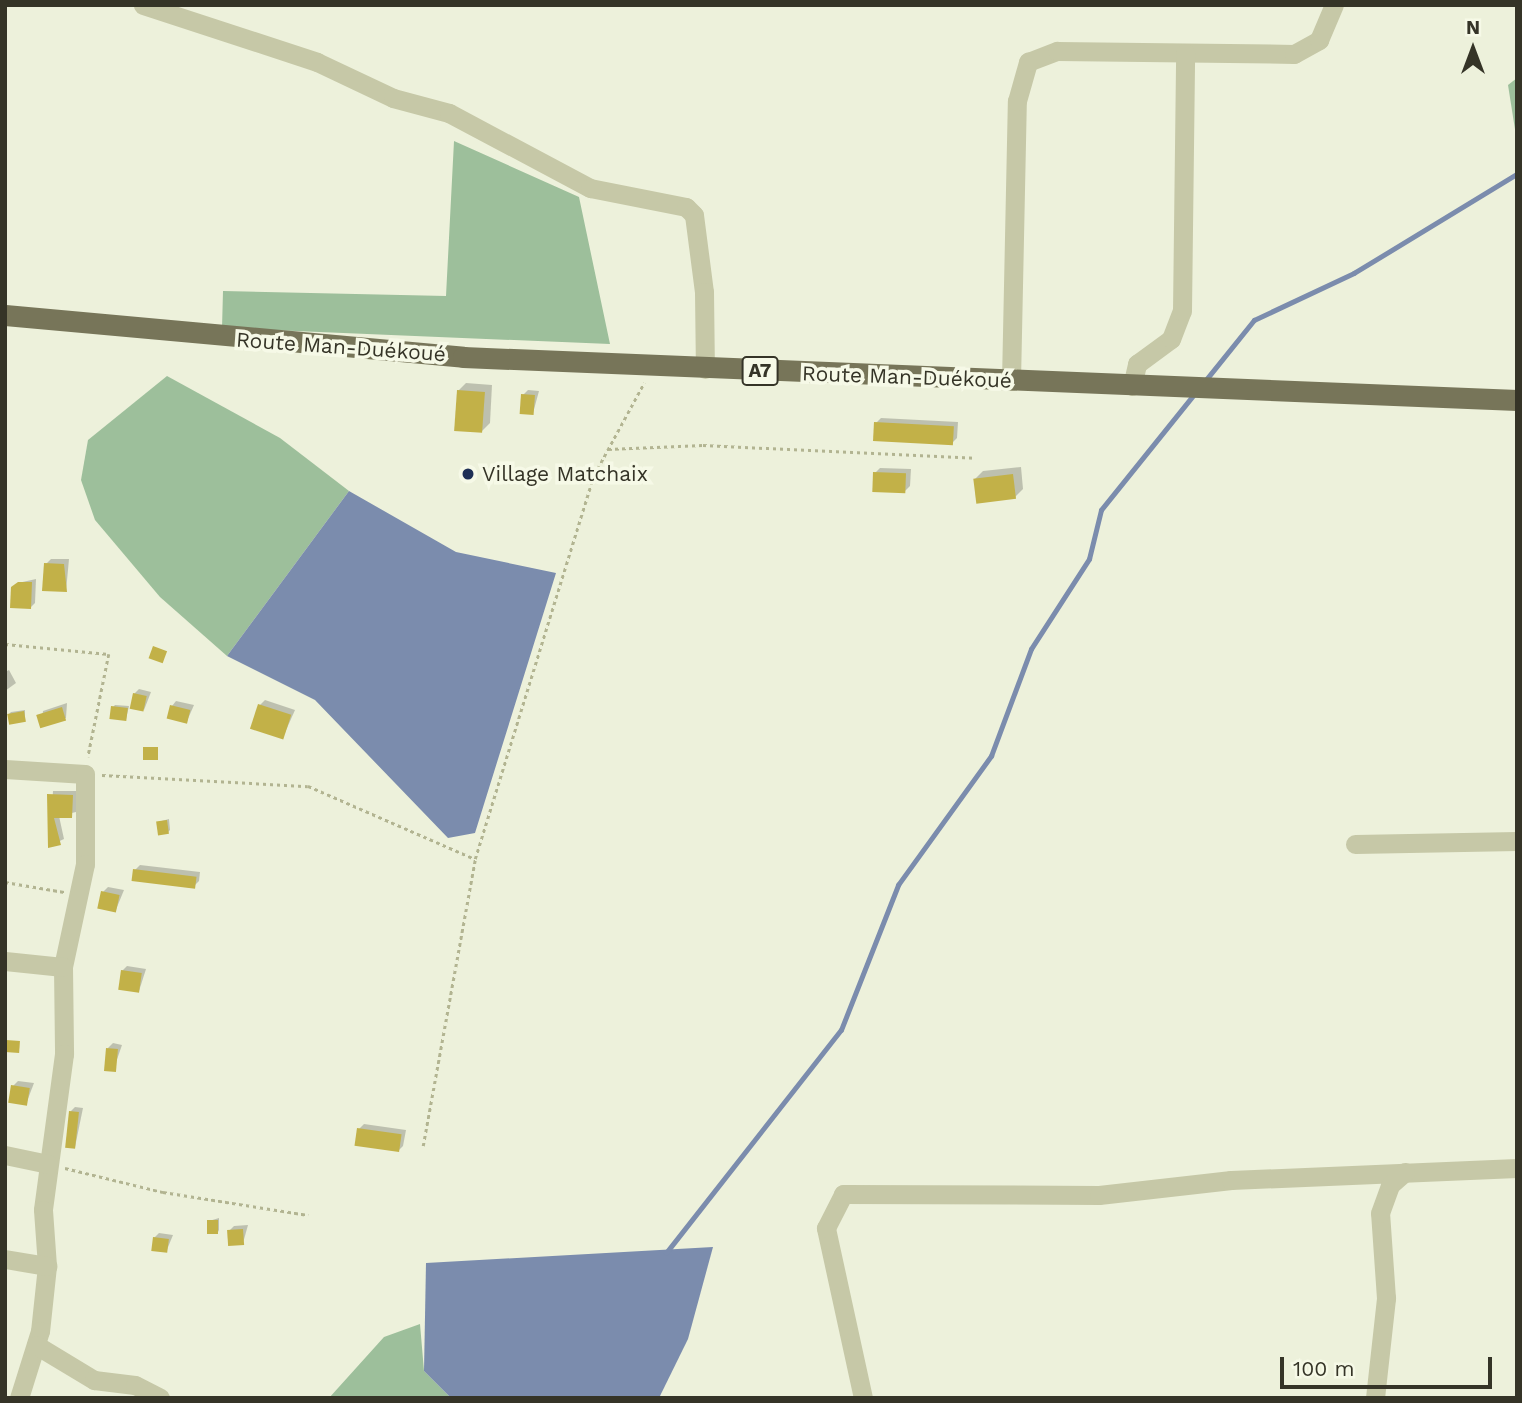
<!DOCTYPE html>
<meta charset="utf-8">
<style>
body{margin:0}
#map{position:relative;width:1522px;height:1403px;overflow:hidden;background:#edf1db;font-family:"Work Sans",sans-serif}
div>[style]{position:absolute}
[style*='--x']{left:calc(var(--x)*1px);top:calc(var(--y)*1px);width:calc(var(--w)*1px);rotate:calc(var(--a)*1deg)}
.green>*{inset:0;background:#9dbf9b}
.water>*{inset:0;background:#7b8cad}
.shadow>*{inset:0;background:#0003}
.stream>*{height:4.5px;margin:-2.25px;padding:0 2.25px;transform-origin:2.25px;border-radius:2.25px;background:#7b8cad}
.building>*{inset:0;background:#c2b148;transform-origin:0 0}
.path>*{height:2.5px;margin-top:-1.25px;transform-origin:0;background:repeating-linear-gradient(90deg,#b2b491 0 3.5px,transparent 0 7px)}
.minor>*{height:19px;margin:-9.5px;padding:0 9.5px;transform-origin:9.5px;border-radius:9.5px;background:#c6c8a7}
.major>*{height:21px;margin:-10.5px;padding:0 10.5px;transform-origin:10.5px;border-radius:10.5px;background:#777559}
.dots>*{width:19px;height:19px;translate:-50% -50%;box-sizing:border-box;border:4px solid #f6f9e7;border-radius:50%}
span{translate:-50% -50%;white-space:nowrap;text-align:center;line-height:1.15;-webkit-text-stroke:7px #f6f9e7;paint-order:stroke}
.shield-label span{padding:2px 5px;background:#f6f9e7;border:2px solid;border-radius:5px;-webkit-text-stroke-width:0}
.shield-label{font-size:19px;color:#353427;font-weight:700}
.street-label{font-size:21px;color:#353427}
.poi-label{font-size:21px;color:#353427}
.left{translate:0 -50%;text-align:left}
.frame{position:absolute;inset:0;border:7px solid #353427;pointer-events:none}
.north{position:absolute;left:1438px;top:14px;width:70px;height:70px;-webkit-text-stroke:5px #f6f9e7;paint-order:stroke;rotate:0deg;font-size:19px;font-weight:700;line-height:28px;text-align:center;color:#353427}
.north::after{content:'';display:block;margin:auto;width:24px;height:32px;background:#353427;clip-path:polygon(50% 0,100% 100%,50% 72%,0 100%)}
.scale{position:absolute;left:1280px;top:1357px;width:212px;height:32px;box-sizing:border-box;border:4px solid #353427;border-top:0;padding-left:9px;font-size:21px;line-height:24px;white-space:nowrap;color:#353427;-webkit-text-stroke:5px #f6f9e7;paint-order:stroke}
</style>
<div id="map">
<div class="green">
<div style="clip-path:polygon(1517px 78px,1517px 142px,1508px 85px)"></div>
<div style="clip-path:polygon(454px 141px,579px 197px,610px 344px,222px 328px,223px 291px,446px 296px)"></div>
<div style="clip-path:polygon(167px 376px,280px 438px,349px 491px,227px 656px,160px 597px,95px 520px,81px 480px,88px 440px)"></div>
<div style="clip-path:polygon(420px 1324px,424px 1371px,451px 1398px,329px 1398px,384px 1337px)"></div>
</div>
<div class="water">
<div style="clip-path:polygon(349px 491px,456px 552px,556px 573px,475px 833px,448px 838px,315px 700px,227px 656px)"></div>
<div style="clip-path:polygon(713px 1247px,688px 1339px,659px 1398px,451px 1398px,424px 1371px,426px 1263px)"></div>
</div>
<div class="shadow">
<div style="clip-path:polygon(466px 383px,492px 385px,490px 423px,482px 431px,458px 391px)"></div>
<div style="clip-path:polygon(528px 390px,539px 391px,533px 413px,523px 395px)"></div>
<div style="clip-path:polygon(881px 418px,958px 422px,957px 438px,952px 443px,876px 423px)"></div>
<div style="clip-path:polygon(1021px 467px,1023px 489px,1015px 497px,975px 479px,983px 471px)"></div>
<div style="clip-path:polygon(880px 468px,911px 469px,910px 486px,905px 491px,875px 473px)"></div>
<div style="clip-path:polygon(51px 559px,69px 559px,66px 591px,46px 564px)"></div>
<div style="clip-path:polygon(36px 579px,35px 603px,30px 608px,18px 583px)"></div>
<div style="clip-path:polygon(9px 670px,16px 683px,5px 691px,5px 672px)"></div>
<div style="clip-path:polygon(139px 689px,151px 692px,144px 710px,134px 694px)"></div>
<div style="clip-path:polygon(265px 700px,295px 710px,283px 737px,260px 705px)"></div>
<div style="clip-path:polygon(176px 701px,194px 705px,187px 721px,172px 706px)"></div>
<div style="clip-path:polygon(67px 703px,66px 718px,41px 726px,43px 711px)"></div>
<div style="clip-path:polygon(115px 705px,129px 706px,126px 719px,113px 707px)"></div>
<div style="clip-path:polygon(25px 710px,25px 720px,9px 714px,11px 712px)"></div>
<div style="clip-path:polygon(53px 791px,76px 791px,76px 812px,59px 816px,64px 839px,49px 846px)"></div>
<div style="clip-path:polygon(169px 819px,170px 830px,168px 832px,158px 822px)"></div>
<div style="clip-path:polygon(140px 865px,200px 872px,199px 881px,194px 886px,135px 870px)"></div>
<div style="clip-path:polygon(108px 887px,124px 890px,115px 912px,103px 892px)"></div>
<div style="clip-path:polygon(127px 966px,146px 969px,139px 991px,122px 971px)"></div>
<div style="clip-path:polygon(113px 1043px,122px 1045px,113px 1071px,108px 1048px)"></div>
<div style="clip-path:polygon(18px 1081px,34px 1083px,26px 1104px,13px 1086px)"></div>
<div style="clip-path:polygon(75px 1107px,83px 1108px,75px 1147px,70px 1112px)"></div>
<div style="clip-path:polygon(364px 1124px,406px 1130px,403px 1146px,398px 1151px,359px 1129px)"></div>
<div style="clip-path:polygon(219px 1218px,219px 1230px,218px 1232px,209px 1221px)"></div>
<div style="clip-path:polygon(248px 1225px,243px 1243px,229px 1231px,234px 1226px)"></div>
<div style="clip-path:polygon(159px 1233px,173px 1235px,166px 1252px,154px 1238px)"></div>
</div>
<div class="stream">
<div style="--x:1205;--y:381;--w:78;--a:-51.2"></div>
<div style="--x:1254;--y:320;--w:110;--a:-25.2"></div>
<div style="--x:1354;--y:273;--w:191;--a:-31.3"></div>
<div style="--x:666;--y:1253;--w:283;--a:-51.9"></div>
<div style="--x:841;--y:1030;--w:156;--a:-68.5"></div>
<div style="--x:898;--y:885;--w:159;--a:-54.2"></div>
<div style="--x:991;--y:756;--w:114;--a:-69.5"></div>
<div style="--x:1031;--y:649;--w:107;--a:-57.2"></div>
<div style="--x:1089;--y:559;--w:50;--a:-76.2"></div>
<div style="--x:1101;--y:510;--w:150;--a:-51.2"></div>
</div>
<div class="building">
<div style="left:457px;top:390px;width:28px;height:41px;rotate:4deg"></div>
<div style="left:521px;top:394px;width:14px;height:20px;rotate:4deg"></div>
<div style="left:874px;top:422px;width:80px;height:19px;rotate:3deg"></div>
<div style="left:873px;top:472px;width:33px;height:20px;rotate:2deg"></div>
<div style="left:1013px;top:474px;width:25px;height:40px;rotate:83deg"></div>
<div style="clip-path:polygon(44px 563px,64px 564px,67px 592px,42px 591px)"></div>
<div style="clip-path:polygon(18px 582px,32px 582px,31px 609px,10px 608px,11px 587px)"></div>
<div style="left:153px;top:646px;width:15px;height:13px;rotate:20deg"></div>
<div style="left:133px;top:693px;width:14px;height:16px;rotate:12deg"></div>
<div style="left:258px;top:704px;width:35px;height:26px;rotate:18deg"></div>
<div style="left:170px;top:705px;width:21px;height:14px;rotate:14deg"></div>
<div style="left:111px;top:706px;width:17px;height:13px;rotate:7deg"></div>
<div style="left:62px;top:707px;width:14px;height:27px;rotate:73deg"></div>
<div style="left:24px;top:711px;width:11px;height:17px;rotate:80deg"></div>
<div style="left:143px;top:747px;width:15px;height:13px"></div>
<div style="clip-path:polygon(47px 794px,73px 795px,72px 818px,54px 818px,61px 845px,48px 848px)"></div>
<div style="left:167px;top:820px;width:14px;height:11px;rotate:82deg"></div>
<div style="left:133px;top:869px;width:64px;height:12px;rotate:7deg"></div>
<div style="left:101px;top:891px;width:19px;height:18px;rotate:12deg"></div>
<div style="left:121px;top:970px;width:21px;height:20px;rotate:8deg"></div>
<div style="left:6px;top:1040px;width:14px;height:12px;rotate:4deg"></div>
<div style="left:106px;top:1048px;width:12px;height:23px;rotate:5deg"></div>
<div style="left:11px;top:1085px;width:19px;height:18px;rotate:9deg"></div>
<div style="left:69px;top:1111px;width:10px;height:37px;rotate:6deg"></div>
<div style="left:357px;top:1128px;width:45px;height:18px;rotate:8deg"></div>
<div style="left:207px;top:1220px;width:11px;height:14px"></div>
<div style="left:243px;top:1229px;width:16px;height:16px;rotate:86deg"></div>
<div style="left:153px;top:1237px;width:16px;height:14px;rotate:7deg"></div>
</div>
<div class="path">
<div style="--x:608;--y:449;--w:95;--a:-2.4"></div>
<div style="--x:703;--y:445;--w:272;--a:2.7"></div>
<div style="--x:5;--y:644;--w:104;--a:5.5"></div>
<div style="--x:109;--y:654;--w:105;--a:101.5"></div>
<div style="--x:102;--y:775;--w:206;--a:3.1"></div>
<div style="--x:308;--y:786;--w:182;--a:23.6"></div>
<div style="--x:5;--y:882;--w:60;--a:9.6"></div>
<div style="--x:423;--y:1146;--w:292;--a:-79.7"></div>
<div style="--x:475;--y:859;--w:402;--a:-72.8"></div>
<div style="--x:594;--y:475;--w:105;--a:-61.5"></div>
<div style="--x:65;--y:1168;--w:101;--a:13.8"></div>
<div style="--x:163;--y:1192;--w:147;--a:9"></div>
</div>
<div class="minor">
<div style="--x:143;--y:5;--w:183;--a:18.1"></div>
<div style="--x:317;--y:62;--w:84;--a:25.3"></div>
<div style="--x:393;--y:98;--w:58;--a:15"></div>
<div style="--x:449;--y:113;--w:160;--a:28"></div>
<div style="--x:590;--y:188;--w:98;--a:11.2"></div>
<div style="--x:686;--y:207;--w:11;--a:45"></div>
<div style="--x:694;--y:215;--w:78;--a:82.6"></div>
<div style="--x:704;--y:292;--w:77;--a:89.3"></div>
<div style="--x:1011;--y:381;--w:280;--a:-88.8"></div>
<div style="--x:1017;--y:101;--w:41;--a:-74.2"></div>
<div style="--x:1028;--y:62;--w:31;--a:-21"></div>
<div style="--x:1057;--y:51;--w:237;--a:0.7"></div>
<div style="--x:1294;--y:54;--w:29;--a:-29"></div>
<div style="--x:1319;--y:40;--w:38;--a:-67"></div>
<div style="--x:1132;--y:386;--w:23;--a:-77"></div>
<div style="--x:1137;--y:364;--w:42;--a:-36.3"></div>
<div style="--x:1171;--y:339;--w:30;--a:-69"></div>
<div style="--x:1182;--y:311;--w:258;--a:-89.3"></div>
<div style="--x:5;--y:769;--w:80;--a:3.6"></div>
<div style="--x:85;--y:774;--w:90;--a:90"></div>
<div style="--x:85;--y:864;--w:105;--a:102.1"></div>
<div style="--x:63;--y:967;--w:87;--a:89.3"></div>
<div style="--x:64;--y:1054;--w:157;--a:97.7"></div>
<div style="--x:43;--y:1210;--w:56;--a:85.9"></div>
<div style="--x:47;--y:1266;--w:65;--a:96.1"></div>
<div style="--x:40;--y:1331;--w:70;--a:107.4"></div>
<div style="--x:1355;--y:844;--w:162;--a:-1.1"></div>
<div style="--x:5;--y:961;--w:58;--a:5.9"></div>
<div style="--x:5;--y:1155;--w:44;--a:11.8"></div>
<div style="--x:5;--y:1259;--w:43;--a:9.5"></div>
<div style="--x:36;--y:1345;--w:68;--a:31.1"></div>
<div style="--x:94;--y:1380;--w:41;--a:7"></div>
<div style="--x:135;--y:1385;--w:28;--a:27"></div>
<div style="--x:863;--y:1398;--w:174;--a:-102.3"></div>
<div style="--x:826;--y:1228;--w:38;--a:-63"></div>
<div style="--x:843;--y:1194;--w:256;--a:0.2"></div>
<div style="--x:1099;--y:1195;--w:133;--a:-6.5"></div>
<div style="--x:1231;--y:1180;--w:286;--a:-2.4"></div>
<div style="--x:1375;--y:1398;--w:101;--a:-83.7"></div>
<div style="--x:1386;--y:1298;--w:85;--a:-94"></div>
<div style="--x:1380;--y:1213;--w:30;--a:-70"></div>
<div style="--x:1390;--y:1185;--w:20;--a:-41"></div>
</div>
<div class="major">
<div style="--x:5;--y:315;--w:460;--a:5.2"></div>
<div style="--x:463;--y:357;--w:1055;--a:2.34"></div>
</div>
<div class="dots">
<div style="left:468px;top:474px;background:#1e2f55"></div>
</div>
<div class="shield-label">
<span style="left:760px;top:371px">A7</span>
</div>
<div class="street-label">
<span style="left:341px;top:347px;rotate:4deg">Route Man-Duékoué</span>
<span style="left:907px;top:377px;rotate:2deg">Route Man-Duékoué</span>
</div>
<div class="poi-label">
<span class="left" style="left:482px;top:474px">Village Matchaix</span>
</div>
<div class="frame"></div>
<div class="north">N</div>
<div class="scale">100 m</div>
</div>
